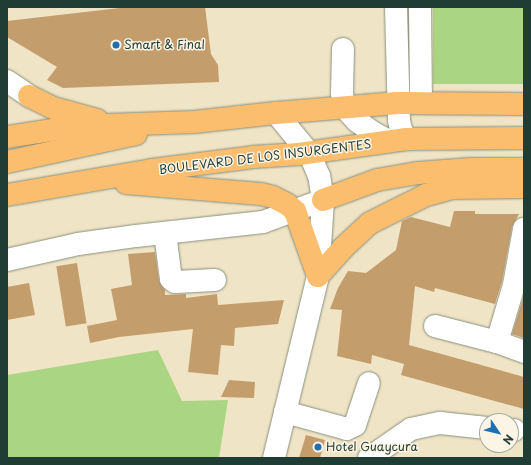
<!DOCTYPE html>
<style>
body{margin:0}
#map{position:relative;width:531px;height:465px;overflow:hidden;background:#f0e4c6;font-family:"Playpen Sans",sans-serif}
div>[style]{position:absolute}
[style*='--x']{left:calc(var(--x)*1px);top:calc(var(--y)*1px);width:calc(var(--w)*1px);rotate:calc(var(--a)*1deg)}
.green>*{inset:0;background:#aad683;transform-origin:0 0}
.building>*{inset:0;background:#c49d6c;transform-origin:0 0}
.roads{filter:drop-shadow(0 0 1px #88907d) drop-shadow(0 0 1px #88907d)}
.minor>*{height:22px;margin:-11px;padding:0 11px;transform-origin:11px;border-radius:11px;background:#fff}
.major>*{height:22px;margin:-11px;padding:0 11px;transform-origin:11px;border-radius:11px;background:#fbbd6e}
.dots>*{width:11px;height:11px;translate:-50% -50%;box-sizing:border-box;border:2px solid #fcf5e5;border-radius:50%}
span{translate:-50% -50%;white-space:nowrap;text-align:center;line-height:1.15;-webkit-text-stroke:3px #fcf5e5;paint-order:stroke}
.poi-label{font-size:12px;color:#1f3d34}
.left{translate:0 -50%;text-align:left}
.street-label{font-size:12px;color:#1f3d34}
.frame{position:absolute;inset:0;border:8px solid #1f3d34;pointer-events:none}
.north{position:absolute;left:479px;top:413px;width:40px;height:40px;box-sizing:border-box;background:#fcf5e5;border:1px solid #a4ab9e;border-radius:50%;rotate:125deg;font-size:11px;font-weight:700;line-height:16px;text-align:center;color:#1f3d34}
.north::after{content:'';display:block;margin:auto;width:14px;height:18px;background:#1f6fb2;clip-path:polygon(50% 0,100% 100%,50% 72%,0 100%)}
</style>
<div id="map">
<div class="green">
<div style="left:433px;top:7px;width:91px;height:77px"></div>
<div style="clip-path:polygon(158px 350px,182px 401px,228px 400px,219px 458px,7px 458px,7px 375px)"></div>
</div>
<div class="building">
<div style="clip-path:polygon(128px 7px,205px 7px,211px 54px,218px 65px,219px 82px,63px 88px,47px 80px,57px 67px,7px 37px,7px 21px)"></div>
<div style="clip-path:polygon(454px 211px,475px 211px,475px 214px,519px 214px,512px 227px,502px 281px,495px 304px,435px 288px,434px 292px,415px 286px,409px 345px,524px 377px,524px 409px,401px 375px,404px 364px,372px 355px,371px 364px,337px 356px,342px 310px,330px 309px,338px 288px,348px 271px,366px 273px,396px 250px,402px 221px,411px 217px,450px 227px)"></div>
<div style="clip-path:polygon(155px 252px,159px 281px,165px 290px,165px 295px,186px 294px,186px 298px,217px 294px,218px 305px,284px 300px,278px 324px,235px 328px,234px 346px,221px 345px,218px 375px,188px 372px,193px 329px,119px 337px,90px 343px,87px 326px,117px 320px,111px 289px,132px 285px,128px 254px)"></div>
<div style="left:77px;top:263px;width:61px;height:21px;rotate:81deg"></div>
<div style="clip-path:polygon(29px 283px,35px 315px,7px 320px,7px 287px)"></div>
<div style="clip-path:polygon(524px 295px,524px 338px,512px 334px)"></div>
<div style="clip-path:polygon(229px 380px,255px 382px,254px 398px,221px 397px)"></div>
<div style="clip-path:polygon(306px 435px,325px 440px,320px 458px,299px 458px)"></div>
</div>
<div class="roads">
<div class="minor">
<div style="--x:396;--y:7;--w:113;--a:88.5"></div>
<div style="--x:399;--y:120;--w:10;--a:79"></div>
<div style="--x:401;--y:130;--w:11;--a:56"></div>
<div style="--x:420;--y:7;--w:96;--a:89.4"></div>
<div style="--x:343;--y:49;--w:44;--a:91.3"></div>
<div style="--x:342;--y:93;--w:14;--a:82"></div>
<div style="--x:344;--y:107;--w:19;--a:47"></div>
<div style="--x:357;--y:121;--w:19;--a:36"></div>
<div style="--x:372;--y:132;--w:19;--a:28"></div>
<div style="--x:7;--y:81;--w:27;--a:34"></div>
<div style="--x:165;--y:233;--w:46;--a:82.6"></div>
<div style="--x:171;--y:279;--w:5;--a:37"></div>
<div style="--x:175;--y:282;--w:40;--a:-2.9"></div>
<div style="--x:7;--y:260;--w:73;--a:-12.7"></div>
<div style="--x:78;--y:244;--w:59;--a:-7.9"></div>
<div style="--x:136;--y:236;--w:128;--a:-6.3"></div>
<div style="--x:263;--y:222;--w:64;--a:-20.1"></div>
<div style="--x:435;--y:326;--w:64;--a:14.5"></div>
<div style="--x:497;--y:342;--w:29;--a:20"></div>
<div style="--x:497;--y:342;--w:59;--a:-73.4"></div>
<div style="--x:514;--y:285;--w:57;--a:-79.9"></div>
<div style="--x:285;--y:412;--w:64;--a:15.3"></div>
<div style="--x:347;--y:429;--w:9;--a:-27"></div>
<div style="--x:355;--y:425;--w:44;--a:-71.6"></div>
<div style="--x:511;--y:430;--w:3;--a:0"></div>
<div style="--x:274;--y:458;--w:187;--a:-76.4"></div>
<div style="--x:318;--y:276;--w:76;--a:-86.2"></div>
<div style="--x:323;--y:200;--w:24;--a:-99"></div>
<div style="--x:319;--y:176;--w:25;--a:-113"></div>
<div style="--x:309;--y:153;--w:52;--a:-129.5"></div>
<div style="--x:369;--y:458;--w:51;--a:-34.6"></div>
<div style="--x:411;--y:429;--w:30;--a:-12"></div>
<div style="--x:440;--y:423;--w:47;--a:6.1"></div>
</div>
<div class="major">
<div style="--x:29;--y:96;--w:28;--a:26"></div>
<div style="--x:54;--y:108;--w:45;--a:15.6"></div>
<div style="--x:7;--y:137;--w:72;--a:-8.8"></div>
<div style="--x:78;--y:126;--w:116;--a:-2"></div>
<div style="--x:194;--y:122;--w:82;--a:-6.3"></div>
<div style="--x:276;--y:113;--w:122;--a:-4.7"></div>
<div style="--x:398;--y:103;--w:126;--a:0.5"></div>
<div style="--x:7;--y:162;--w:132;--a:-12.2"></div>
<div style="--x:126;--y:183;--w:135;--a:4.7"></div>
<div style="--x:261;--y:194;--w:12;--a:14"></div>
<div style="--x:273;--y:197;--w:16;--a:27"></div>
<div style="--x:287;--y:204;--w:11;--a:41"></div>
<div style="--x:295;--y:211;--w:69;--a:70.5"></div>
<div style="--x:318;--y:276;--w:38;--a:-48"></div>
<div style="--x:343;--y:248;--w:37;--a:-43"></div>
<div style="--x:370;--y:223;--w:63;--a:-26.6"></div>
<div style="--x:426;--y:195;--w:28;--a:-15"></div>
<div style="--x:453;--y:188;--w:71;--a:-0.8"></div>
<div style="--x:7;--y:195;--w:147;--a:-9.8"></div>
<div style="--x:152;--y:170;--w:102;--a:-7.3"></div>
<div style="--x:253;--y:157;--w:46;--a:-3.7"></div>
<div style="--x:299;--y:154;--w:109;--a:-7.9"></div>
<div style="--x:407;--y:139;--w:117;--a:-0.5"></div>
<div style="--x:323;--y:200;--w:58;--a:-20.3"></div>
<div style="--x:377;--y:180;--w:42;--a:-9.7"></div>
<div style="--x:418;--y:173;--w:53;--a:-4.3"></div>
<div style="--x:471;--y:169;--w:53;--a:0"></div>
</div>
</div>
<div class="dots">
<div style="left:116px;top:45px;background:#1f6fb2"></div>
<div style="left:318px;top:447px;background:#1f6fb2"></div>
</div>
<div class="poi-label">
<span class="left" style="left:124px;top:45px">Smart &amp; Final</span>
<span class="left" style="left:326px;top:447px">Hotel Guaycura</span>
</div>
<div class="street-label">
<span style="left:265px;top:157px;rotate:-7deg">BOULEVARD DE LOS INSURGENTES</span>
</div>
<div class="frame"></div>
<div class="north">N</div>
</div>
